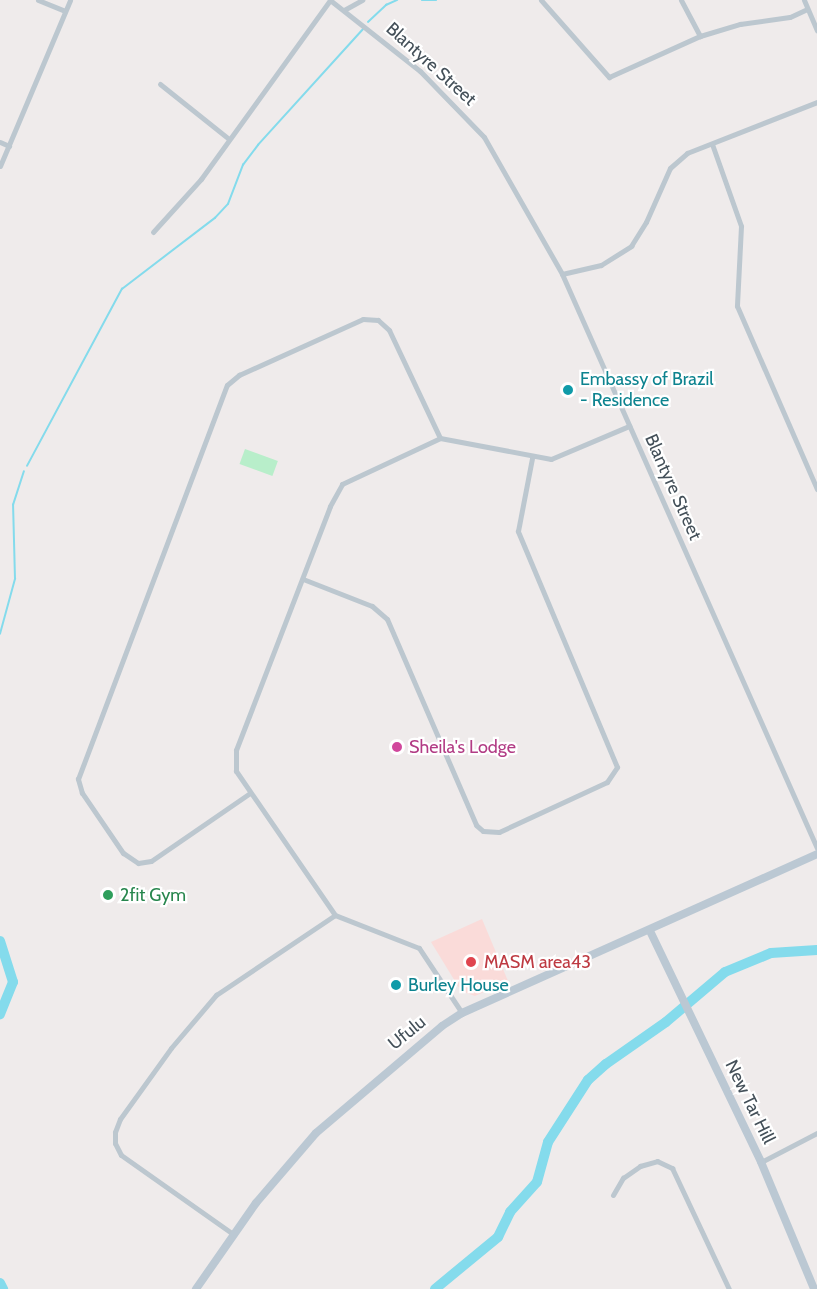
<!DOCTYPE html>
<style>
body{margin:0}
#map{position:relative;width:817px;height:1289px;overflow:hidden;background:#efebeb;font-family:Cabin,sans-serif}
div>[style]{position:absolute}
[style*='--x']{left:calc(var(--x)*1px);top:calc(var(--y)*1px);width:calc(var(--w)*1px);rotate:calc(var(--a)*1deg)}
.medical>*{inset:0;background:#fadbd9}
.green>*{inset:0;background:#b8eeca;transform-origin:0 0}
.stream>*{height:1.5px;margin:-0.75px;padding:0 0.75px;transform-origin:0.75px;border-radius:0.75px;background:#84dbec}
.river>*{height:10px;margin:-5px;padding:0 5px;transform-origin:5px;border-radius:5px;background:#84dbec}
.street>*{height:5px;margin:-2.5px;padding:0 2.5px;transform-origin:2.5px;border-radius:2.5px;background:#bcc7cf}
.secondary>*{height:8px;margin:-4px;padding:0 4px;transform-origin:4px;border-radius:4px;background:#bbc8d3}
.dots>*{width:16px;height:16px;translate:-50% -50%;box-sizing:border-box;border:3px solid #fff;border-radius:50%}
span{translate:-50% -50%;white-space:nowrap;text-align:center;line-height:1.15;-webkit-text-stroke:4.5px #fff;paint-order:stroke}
.street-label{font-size:18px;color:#445059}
.culture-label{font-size:18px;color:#0d838f}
.left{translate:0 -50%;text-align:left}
.hotel-label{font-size:18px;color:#b23c85}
.leisure-label{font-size:18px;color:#27864d}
.health-label{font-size:18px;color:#be3a42}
</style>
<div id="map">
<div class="medical">
<div style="clip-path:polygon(482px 919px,508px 981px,475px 996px,461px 991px,431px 942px)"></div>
</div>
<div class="green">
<div style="left:245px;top:449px;width:35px;height:16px;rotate:20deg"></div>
</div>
<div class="stream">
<div style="--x:422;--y:0;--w:14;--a:0"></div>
<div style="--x:368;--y:22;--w:25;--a:-43"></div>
<div style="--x:386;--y:5;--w:12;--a:-24"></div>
<div style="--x:27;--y:466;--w:201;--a:-61.8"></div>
<div style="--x:122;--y:289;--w:117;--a:-37.4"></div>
<div style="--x:215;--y:218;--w:19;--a:-47"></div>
<div style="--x:228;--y:204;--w:42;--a:-69"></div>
<div style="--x:243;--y:165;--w:25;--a:-53"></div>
<div style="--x:258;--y:145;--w:156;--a:-47.8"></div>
<div style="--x:0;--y:634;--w:57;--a:-74.7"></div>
<div style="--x:15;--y:579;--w:74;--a:-91.5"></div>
<div style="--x:13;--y:505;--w:35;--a:-72"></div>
</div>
<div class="river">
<div style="--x:0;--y:941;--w:43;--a:72.4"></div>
<div style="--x:13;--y:982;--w:35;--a:112"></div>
<div style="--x:0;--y:1283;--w:7;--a:63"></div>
<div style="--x:435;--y:1289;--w:82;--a:-39.5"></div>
<div style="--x:498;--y:1237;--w:28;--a:-64"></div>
<div style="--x:510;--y:1212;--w:40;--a:-48"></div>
<div style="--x:537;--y:1182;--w:41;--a:-74.6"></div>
<div style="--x:548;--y:1142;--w:74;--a:-57.2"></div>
<div style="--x:588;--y:1080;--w:24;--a:-42"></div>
<div style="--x:606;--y:1064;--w:73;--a:-35"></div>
<div style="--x:666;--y:1022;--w:77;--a:-40.3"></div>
<div style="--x:725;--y:972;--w:50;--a:-22.4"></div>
<div style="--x:771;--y:953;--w:46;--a:-3.7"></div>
</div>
<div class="street">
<div style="--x:38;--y:0;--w:29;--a:22"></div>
<div style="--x:541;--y:0;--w:103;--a:48.6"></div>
<div style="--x:609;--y:77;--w:100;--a:-24.3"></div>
<div style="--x:700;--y:36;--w:42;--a:-16.7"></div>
<div style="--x:740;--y:24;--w:50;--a:-8"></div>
<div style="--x:790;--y:17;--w:19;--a:-25"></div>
<div style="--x:681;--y:0;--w:41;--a:62.2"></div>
<div style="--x:804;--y:0;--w:33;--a:67"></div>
<div style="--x:344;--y:10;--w:21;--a:-29"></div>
<div style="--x:160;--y:84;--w:88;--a:38.6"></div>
<div style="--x:0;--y:142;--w:10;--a:24"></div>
<div style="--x:712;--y:144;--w:87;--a:70.5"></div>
<div style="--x:741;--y:226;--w:80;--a:92.9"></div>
<div style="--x:737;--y:306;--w:200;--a:66.4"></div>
<div style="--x:0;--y:166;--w:180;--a:-67.1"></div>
<div style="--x:153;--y:232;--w:72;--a:-47.8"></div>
<div style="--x:201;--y:179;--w:221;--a:-54.2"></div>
<div style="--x:330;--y:0;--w:115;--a:38.3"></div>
<div style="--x:420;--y:71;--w:92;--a:45.9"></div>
<div style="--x:484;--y:137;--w:158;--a:60.3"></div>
<div style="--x:562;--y:274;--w:628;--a:66.05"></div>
<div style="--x:562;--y:274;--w:40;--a:-13"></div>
<div style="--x:601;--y:265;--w:36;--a:-32"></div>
<div style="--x:631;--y:246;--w:28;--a:-58"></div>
<div style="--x:646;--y:222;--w:59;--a:-66"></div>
<div style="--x:670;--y:168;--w:23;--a:-41"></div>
<div style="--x:687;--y:153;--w:140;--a:-21.4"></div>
<div style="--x:303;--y:579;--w:74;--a:21.4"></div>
<div style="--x:372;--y:606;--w:20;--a:41"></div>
<div style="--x:387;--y:619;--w:224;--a:66.6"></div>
<div style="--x:476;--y:825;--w:9;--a:41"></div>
<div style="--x:483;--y:831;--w:16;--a:4"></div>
<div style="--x:499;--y:832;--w:119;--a:-24.8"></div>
<div style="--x:607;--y:782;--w:18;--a:-56"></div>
<div style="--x:617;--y:767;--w:256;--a:-112.8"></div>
<div style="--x:518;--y:531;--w:74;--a:-79.1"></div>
<div style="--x:250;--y:793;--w:120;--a:145.5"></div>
<div style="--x:151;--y:861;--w:13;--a:171"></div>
<div style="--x:138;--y:863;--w:18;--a:-146"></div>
<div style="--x:123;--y:853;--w:73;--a:-124.3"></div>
<div style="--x:82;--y:793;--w:15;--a:-106"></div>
<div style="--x:78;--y:779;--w:421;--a:-69.3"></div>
<div style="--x:227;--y:385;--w:16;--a:-40"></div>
<div style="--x:239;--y:375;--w:136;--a:-24.3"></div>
<div style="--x:363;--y:319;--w:15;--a:4"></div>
<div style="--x:378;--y:320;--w:15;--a:42"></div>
<div style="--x:389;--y:330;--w:119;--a:64.7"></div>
<div style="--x:462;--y:1013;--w:78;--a:-123.5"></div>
<div style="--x:419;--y:948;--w:90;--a:-158.6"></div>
<div style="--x:335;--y:915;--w:175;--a:-124.5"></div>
<div style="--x:236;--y:771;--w:21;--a:-90"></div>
<div style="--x:236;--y:750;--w:261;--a:-68.9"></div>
<div style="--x:330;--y:506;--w:25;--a:-61"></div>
<div style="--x:342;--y:484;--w:108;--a:-25.1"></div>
<div style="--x:440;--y:438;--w:113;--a:10.7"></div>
<div style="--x:551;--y:459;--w:85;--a:-22.9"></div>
<div style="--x:761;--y:1162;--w:63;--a:-27.4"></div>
<div style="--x:613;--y:1195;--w:20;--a:-60"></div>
<div style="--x:623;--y:1178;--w:21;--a:-35"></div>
<div style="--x:640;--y:1166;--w:18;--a:-16"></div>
<div style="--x:657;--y:1161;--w:17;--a:25"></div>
<div style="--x:672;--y:1168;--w:134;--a:64.8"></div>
<div style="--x:233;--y:1234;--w:137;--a:-144.8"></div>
<div style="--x:121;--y:1155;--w:13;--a:-117"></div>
<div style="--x:115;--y:1143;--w:11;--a:-90"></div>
<div style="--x:115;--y:1132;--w:14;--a:-69"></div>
<div style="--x:120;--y:1119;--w:87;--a:-54.3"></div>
<div style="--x:171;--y:1048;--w:70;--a:-49.7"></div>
<div style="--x:216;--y:995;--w:143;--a:-33.9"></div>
</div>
<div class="secondary">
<div style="--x:650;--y:931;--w:256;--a:64.3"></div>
<div style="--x:761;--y:1162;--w:138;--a:67.3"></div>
<div style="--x:196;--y:1289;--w:105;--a:-55.1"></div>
<div style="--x:256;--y:1203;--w:92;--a:-49.4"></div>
<div style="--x:316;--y:1133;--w:165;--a:-40.3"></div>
<div style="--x:442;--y:1026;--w:24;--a:-33"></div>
<div style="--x:462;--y:1013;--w:389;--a:-24.1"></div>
</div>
<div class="dots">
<div style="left:568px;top:390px;background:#0f9aa8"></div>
<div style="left:397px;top:747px;background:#d1479c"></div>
<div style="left:108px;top:895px;background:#2e9e5b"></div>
<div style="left:471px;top:962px;background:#e0444e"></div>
<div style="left:396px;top:985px;background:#0f9aa8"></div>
</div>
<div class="street-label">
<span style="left:431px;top:64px;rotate:42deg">Blantyre Street</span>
<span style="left:673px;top:487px;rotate:66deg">Blantyre Street</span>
<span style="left:407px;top:1033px;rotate:-39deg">Ufulu</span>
<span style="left:750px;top:1102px;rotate:64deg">New Tar Hill</span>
</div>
<div class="culture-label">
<span class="left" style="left:580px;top:390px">Embassy of Brazil<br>- Residence</span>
<span class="left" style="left:408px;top:985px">Burley House</span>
</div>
<div class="hotel-label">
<span class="left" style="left:409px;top:747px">Sheila's Lodge</span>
</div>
<div class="leisure-label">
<span class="left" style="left:120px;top:895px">2fit Gym</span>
</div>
<div class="health-label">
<span class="left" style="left:484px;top:962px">MASM area43</span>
</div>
</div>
